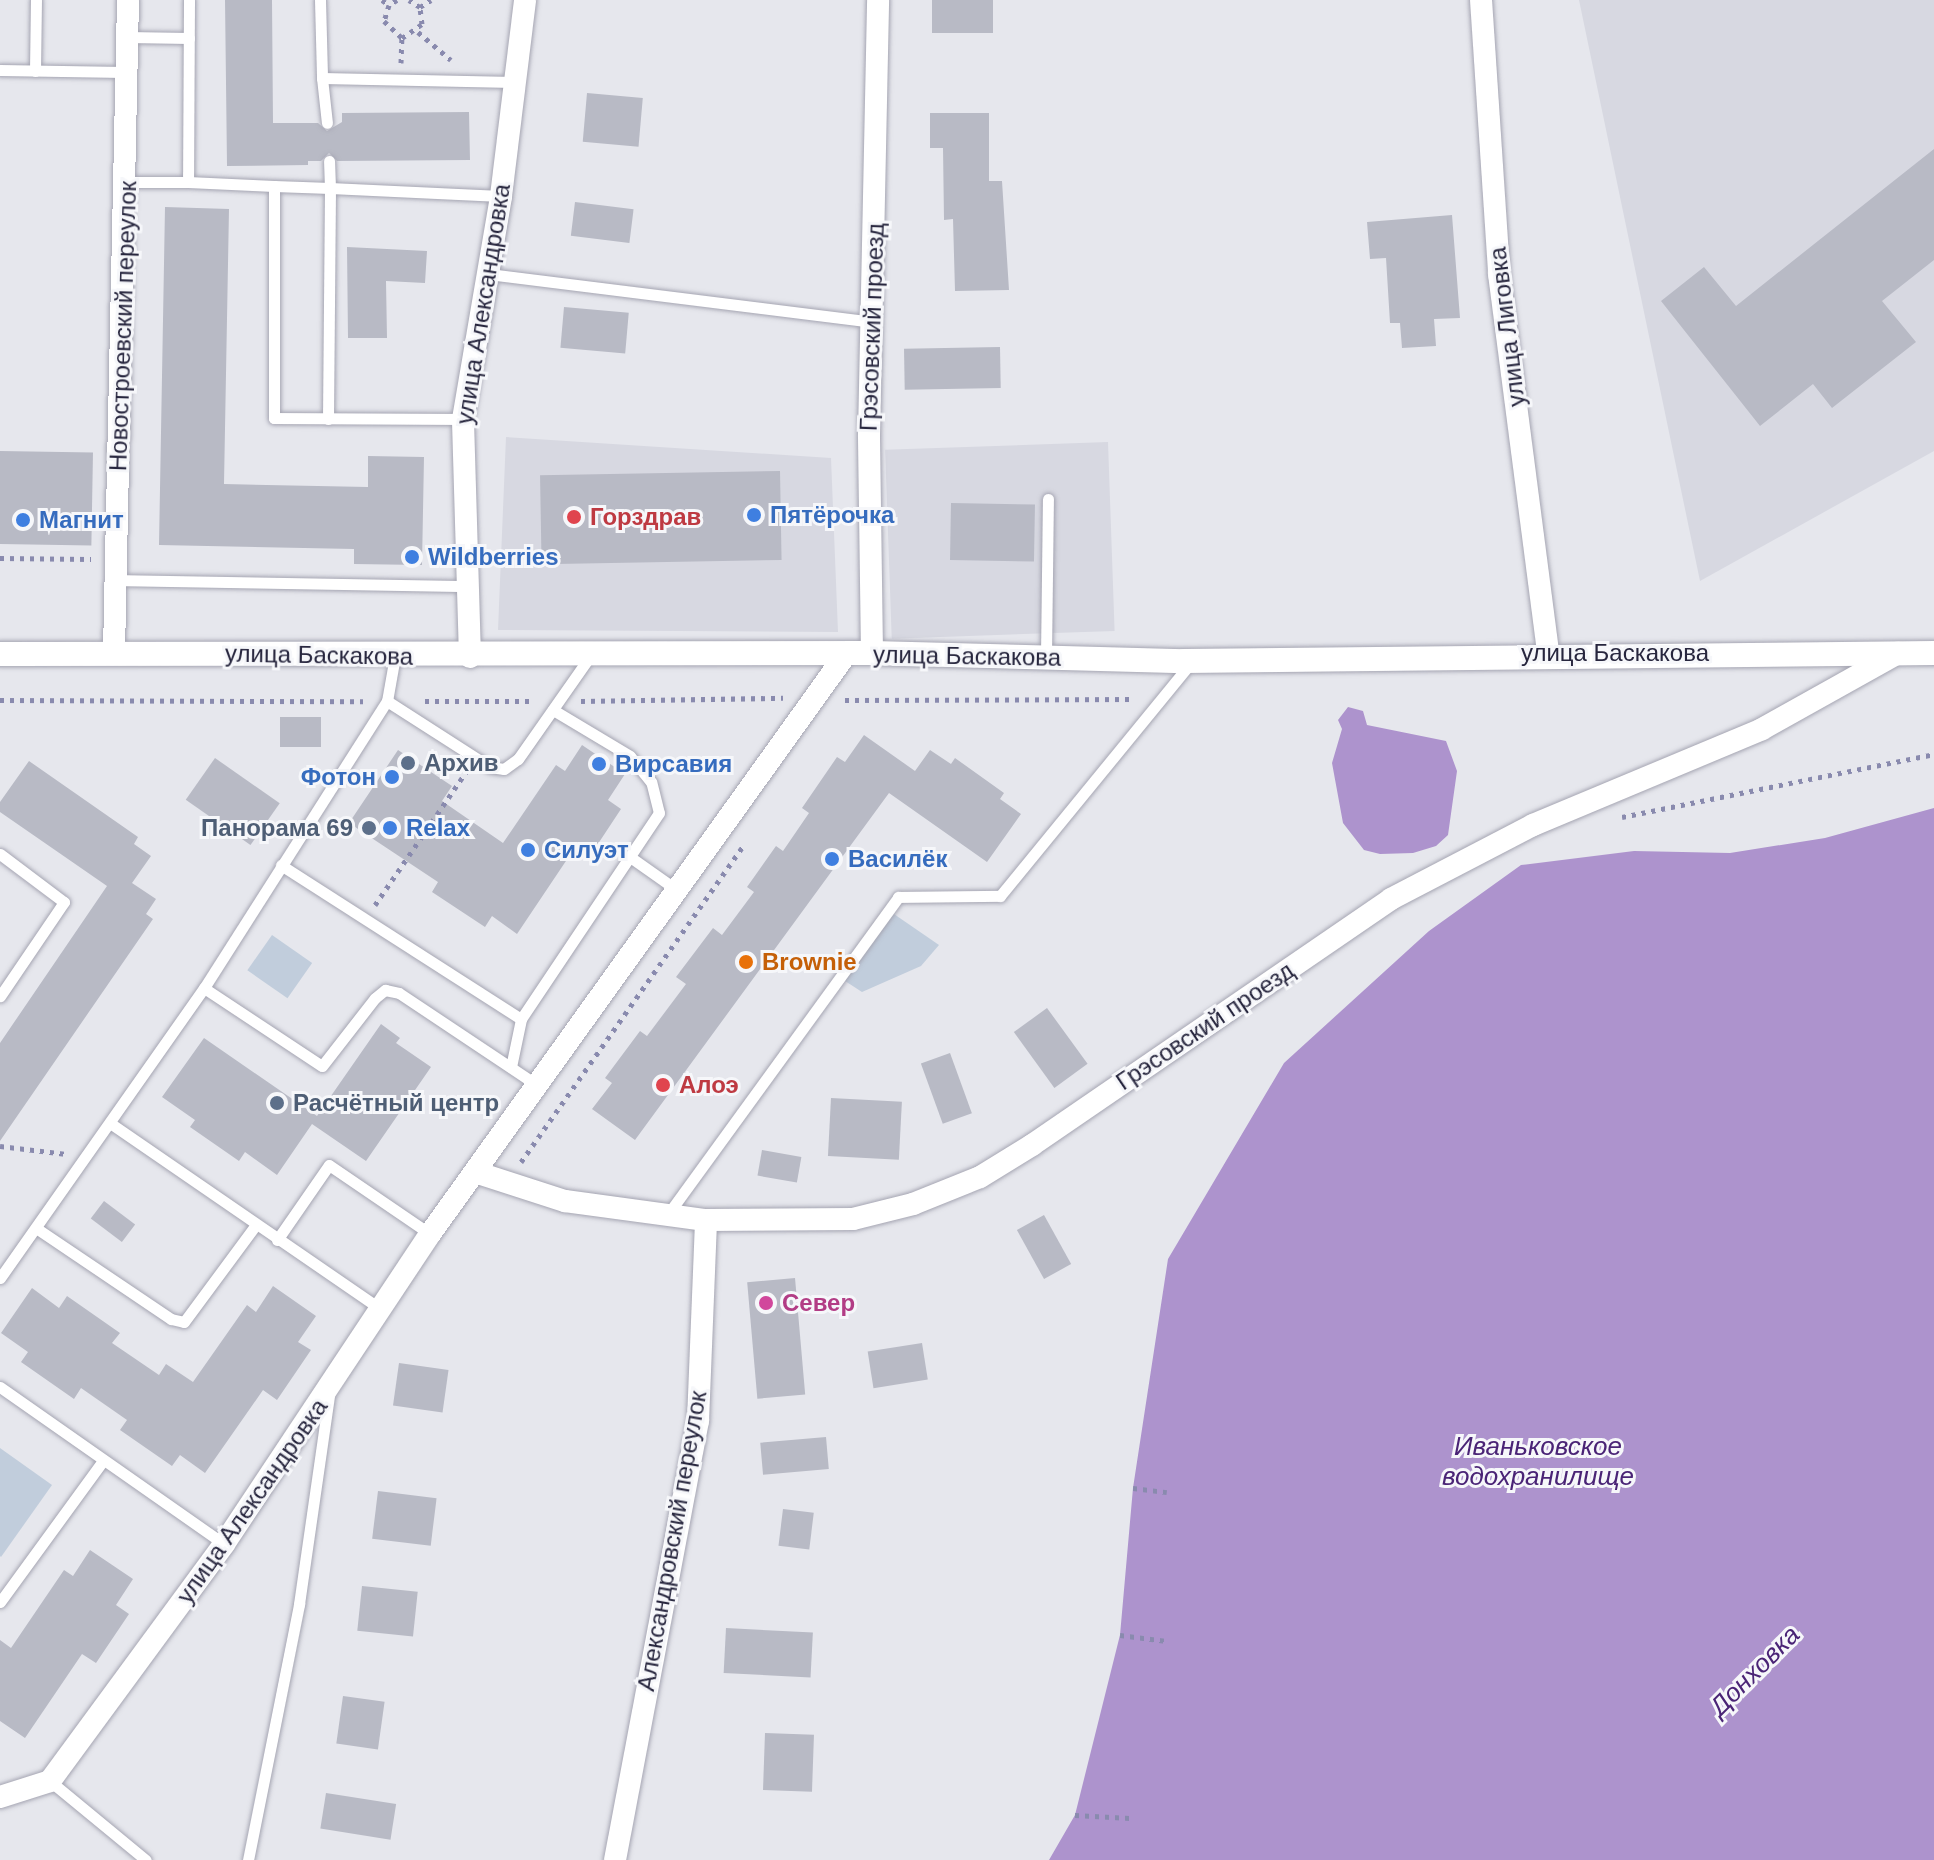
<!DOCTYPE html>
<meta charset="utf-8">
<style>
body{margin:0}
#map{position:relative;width:1934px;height:1860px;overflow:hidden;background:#e6e7ed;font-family:Arial,sans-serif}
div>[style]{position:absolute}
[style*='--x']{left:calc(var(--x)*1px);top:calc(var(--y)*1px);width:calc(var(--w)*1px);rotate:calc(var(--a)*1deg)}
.built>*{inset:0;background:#d7d8e1;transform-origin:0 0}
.green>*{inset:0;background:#c1cddc;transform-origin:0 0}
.water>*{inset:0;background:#ad93cd}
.building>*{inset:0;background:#b8bac5;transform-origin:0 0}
.path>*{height:5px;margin-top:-2.5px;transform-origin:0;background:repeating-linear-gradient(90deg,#898aae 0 4px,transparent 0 10px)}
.roads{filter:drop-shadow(0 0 2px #a5a5b2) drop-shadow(0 0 2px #a5a5b2)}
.lane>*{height:11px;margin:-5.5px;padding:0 5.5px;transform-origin:5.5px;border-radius:5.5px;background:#fff}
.street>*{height:22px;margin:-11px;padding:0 11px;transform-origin:11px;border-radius:11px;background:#fff}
.secondary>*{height:24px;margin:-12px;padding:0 12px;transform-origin:12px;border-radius:12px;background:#fff}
.dots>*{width:22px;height:22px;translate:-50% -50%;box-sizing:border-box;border:4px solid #f6f7fa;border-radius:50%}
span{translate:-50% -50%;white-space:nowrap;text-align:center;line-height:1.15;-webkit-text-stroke:6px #f6f7fa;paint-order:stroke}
.street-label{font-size:24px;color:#27263e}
.shop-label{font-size:24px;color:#366cbe;font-weight:700}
.left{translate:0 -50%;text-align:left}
.right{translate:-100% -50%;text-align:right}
.health-label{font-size:24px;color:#be3a42;font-weight:700}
.service-label{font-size:24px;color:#4e5e75;font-weight:700}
.food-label{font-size:24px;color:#c56008;font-weight:700}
.hotel-label{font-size:24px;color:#b23c85;font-weight:700}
.water-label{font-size:26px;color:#4a2476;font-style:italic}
</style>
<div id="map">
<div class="built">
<div style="clip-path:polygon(1579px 0,1934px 0,1934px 451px,1700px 581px)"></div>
<div style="clip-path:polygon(506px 437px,831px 458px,838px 632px,498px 630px)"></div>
<div style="left:1108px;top:442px;width:189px;height:223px;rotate:88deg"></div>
</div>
<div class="green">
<div style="clip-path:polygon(891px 912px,939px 945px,921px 966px,862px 992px,842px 979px)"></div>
<div style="left:272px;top:935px;width:49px;height:43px;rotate:35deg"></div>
<div style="clip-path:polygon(0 1448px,52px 1485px,1px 1557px,0 1556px)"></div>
</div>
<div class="water">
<div style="clip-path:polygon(1348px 707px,1363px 711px,1367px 725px,1446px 741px,1457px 771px,1448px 835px,1436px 846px,1413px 853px,1380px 854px,1364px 850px,1343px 823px,1332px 763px,1342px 729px,1338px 720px)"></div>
<div style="clip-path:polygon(1934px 808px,1934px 1860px,1049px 1860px,1075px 1815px,1120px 1635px,1133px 1488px,1168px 1259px,1284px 1063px,1429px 931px,1521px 865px,1634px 851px,1730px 853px,1825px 838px)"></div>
</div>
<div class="building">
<div style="clip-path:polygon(225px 0,272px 0,273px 123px,318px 123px,327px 131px,342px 122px,342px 113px,469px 112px,470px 160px,337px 161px,329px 153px,321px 161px,308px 161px,308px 165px,227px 166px)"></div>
<div style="left:932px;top:0;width:61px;height:33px"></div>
<div style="left:587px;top:93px;width:56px;height:49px;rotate:5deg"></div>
<div style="clip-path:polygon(930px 113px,989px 113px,989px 181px,1002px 181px,1009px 290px,955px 291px,953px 219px,944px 220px,943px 148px,930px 148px)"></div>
<div style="clip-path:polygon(1934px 149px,1934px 260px,1882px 301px,1916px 342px,1832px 408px,1813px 384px,1760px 426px,1661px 301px,1704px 267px,1736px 306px)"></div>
<div style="left:575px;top:202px;width:59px;height:34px;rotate:7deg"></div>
<div style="clip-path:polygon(165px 207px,229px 209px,224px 484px,368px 487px,368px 456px,424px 457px,422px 565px,354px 564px,354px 549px,159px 545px)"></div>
<div style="clip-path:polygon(1452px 215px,1460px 318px,1434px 319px,1436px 346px,1402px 348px,1400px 323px,1390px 323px,1386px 258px,1370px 259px,1367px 222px)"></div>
<div style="clip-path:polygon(347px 247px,427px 251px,425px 283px,386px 281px,387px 338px,348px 338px)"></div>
<div style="left:564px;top:307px;width:65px;height:41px;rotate:5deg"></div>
<div style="left:1000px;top:347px;width:41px;height:96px;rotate:89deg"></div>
<div style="left:0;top:451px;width:93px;height:93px;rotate:1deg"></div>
<div style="left:780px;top:471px;width:89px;height:240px;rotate:89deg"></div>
<div style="left:951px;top:503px;width:84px;height:57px;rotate:1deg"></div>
<div style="left:280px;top:717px;width:41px;height:30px"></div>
<div style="clip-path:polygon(864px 735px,915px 771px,930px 750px,951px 764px,955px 758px,1004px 793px,1000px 799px,1021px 814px,987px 862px,889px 793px,635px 1140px,592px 1109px,612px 1083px,605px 1078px,640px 1031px,647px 1036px,686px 984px,676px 977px,713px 928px,722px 935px,754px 892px,747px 887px,776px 846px,783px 851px,809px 813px,802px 808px,837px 757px,845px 762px)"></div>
<div style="clip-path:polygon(582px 745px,625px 774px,608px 800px,621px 809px,588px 859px,574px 849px,517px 934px,492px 916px,485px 927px,432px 892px,438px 882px,349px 823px,398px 750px,452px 786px,442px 801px,503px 843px,556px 765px,565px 771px)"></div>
<div style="left:215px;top:758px;width:79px;height:51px;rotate:35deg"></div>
<div style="clip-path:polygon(29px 761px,138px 837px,134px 844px,151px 856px,132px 883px,156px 899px,146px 914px,153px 919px,0 1141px,0 1043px,107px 886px,0 812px,0 802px)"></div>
<div style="left:1047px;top:1008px;width:69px;height:41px;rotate:54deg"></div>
<div style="clip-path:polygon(381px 1024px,400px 1038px,396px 1043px,431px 1067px,366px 1161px,312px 1124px,277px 1175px,245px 1152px,239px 1161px,190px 1127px,195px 1120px,162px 1097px,204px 1038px,317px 1116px)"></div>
<div style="left:950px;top:1053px;width:64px;height:31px;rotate:70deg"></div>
<div style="left:831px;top:1098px;width:71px;height:58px;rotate:3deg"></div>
<div style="left:762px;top:1150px;width:40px;height:26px;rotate:10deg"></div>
<div style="left:104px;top:1201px;width:39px;height:22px;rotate:37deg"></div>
<div style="left:1044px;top:1215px;width:56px;height:31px;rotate:61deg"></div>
<div style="left:795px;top:1278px;width:117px;height:48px;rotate:85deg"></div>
<div style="clip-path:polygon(273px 1286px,316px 1316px,298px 1342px,311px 1350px,277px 1400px,263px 1390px,205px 1473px,180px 1455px,172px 1466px,120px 1430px,127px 1420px,81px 1388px,74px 1399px,21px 1362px,28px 1352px,1px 1333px,32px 1288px,59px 1308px,67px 1296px,120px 1333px,112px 1343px,159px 1375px,166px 1364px,193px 1382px,247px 1305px,256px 1312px)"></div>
<div style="left:922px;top:1343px;width:37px;height:55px;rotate:81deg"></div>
<div style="left:399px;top:1363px;width:50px;height:43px;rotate:8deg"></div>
<div style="left:826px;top:1437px;width:32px;height:66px;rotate:85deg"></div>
<div style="left:378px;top:1491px;width:59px;height:48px;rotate:7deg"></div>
<div style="left:783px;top:1509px;width:31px;height:37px;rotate:7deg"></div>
<div style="clip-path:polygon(90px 1550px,133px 1579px,116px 1605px,129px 1614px,96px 1663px,82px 1654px,25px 1738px,0 1721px,0 1640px,11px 1648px,64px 1570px,73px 1576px)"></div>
<div style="left:362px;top:1586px;width:56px;height:45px;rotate:6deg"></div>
<div style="left:726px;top:1628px;width:87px;height:45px;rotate:3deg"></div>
<div style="left:343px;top:1696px;width:42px;height:48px;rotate:8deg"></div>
<div style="left:765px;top:1733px;width:49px;height:57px;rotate:2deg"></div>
<div style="left:326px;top:1793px;width:71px;height:36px;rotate:9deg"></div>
</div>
<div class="path">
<div style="--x:382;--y:0;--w:9;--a:36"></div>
<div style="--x:397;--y:0;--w:9;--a:148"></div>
<div style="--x:389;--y:5;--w:17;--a:107"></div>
<div style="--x:384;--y:21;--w:25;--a:43"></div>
<div style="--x:402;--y:38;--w:24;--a:-35"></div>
<div style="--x:422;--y:24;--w:17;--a:-97"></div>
<div style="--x:420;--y:7;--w:13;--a:-148"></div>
<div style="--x:420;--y:7;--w:13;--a:-32"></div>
<div style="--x:418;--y:32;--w:43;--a:40.3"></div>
<div style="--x:401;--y:63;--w:25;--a:-88"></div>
<div style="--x:0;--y:558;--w:91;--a:0.6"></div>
<div style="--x:0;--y:700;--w:363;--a:0.2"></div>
<div style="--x:845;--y:700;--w:290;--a:-0.2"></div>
<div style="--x:425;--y:701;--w:110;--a:0"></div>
<div style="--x:581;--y:701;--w:202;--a:-0.9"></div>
<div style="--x:1622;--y:817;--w:318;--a:-11.4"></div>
<div style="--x:375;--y:905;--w:161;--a:-55.6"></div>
<div style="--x:0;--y:1146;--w:67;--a:6.8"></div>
<div style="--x:521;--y:1162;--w:386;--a:-54.9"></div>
<div style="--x:1133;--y:1488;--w:34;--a:7"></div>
<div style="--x:1120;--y:1635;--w:47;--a:7.3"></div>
<div style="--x:1075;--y:1815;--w:55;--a:3.1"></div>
</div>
<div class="roads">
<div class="lane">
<div style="--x:189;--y:0;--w:182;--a:90.3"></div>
<div style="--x:188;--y:182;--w:86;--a:2.7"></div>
<div style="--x:274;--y:186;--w:232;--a:90"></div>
<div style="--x:274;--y:418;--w:189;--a:0.3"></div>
<div style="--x:320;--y:0;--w:78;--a:88.5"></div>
<div style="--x:322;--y:78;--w:192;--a:1.2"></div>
<div style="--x:127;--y:37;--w:62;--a:0.9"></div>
<div style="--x:0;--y:70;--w:124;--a:0.9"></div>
<div style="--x:35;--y:71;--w:71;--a:-89.2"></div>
<div style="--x:322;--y:78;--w:45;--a:83.7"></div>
<div style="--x:127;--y:182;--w:61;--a:0"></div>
<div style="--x:274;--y:186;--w:56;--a:2"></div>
<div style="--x:330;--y:188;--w:27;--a:-92"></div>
<div style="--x:488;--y:274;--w:387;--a:7.1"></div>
<div style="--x:328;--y:419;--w:231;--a:-89.5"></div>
<div style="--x:330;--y:188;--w:171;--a:2.7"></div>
<div style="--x:117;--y:580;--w:351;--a:1"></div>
<div style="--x:1046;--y:657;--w:158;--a:-89.3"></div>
<div style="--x:387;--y:701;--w:122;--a:32.7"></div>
<div style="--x:490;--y:767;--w:14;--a:8"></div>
<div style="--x:504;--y:769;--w:17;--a:-36"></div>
<div style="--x:518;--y:759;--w:126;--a:-55"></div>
<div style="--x:0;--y:854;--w:80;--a:36.9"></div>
<div style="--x:64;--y:902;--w:114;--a:124.2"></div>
<div style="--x:630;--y:857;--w:57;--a:35.1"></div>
<div style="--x:281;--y:865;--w:285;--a:32.7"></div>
<div style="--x:204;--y:988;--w:141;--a:33.5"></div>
<div style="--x:322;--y:1066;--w:86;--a:-52.1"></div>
<div style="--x:375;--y:998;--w:13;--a:-39"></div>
<div style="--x:385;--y:990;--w:14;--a:12"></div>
<div style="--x:399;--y:993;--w:166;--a:33.7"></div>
<div style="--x:511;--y:1067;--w:49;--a:-78.2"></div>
<div style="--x:521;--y:1019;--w:248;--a:-56.2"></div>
<div style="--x:659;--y:813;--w:32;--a:-104"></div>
<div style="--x:651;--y:782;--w:33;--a:-129"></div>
<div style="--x:630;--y:756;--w:90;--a:-149.1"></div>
<div style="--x:110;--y:1123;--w:330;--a:34.5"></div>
<div style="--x:668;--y:1214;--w:392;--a:-54"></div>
<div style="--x:898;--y:897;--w:102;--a:-0.6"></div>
<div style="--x:1000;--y:896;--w:300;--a:-50.7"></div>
<div style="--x:36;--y:1228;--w:163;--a:34"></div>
<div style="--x:171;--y:1319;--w:13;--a:13"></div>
<div style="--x:184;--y:1322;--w:119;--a:-53.5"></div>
<div style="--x:277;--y:1240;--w:91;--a:-55.3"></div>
<div style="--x:329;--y:1165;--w:122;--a:34.3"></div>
<div style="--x:0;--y:1278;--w:355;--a:-54.9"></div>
<div style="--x:204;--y:988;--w:340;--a:-57.5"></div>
<div style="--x:387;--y:701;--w:46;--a:-79.9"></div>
<div style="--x:0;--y:1387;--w:274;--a:35"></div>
<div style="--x:0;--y:1602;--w:175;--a:-53.9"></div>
<div style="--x:50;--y:1781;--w:124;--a:39.5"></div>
<div style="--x:248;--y:1860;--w:261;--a:-78.7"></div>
<div style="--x:299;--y:1604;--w:210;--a:-81.8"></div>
</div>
<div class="street">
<div style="--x:1481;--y:0;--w:275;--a:86.2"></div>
<div style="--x:1499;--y:274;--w:382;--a:82.6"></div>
<div style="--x:114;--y:652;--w:652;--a:-88.77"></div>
<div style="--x:872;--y:653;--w:218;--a:-90.8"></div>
<div style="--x:869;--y:435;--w:435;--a:-88.8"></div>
<div style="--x:470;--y:657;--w:238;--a:-91.7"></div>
<div style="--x:463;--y:419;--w:226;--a:-80.3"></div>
<div style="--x:501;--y:196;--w:197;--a:-83"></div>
<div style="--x:475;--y:1172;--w:95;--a:17.9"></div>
<div style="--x:565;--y:1201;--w:142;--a:7.7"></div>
<div style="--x:706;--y:1220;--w:147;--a:-0.4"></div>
<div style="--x:853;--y:1219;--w:62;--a:-14"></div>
<div style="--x:913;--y:1204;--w:72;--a:-21.9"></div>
<div style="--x:980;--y:1177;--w:61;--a:-31.6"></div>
<div style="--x:1032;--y:1145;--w:435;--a:-34.4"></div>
<div style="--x:1391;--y:899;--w:160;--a:-27.5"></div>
<div style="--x:1533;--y:825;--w:248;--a:-22.7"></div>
<div style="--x:1762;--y:729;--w:156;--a:-29.2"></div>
<div style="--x:0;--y:1797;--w:52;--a:-17.7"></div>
<div style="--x:50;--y:1781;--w:294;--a:-53.7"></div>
<div style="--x:224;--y:1544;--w:372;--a:-56.4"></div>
<div style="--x:430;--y:1234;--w:714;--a:-54.35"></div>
<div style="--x:615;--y:1860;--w:447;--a:-79.3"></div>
<div style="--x:698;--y:1421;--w:201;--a:-87.7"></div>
</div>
<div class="secondary">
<div style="--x:0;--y:654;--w:872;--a:-0.07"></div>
<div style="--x:872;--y:653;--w:312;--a:1.5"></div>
<div style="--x:1184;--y:661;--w:750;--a:-0.61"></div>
</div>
</div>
<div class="dots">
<div style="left:754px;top:515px;background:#3f7fe0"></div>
<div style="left:574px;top:517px;background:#e0444e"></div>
<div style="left:23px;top:520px;background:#3f7fe0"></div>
<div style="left:412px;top:557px;background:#3f7fe0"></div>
<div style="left:408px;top:763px;background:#5c6f8a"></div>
<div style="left:599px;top:764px;background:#3f7fe0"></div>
<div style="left:392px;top:777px;background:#3f7fe0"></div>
<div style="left:369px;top:828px;background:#5c6f8a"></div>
<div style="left:390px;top:828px;background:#3f7fe0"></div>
<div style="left:528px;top:850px;background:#3f7fe0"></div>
<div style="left:832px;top:859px;background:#3f7fe0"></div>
<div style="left:746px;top:962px;background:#e8710a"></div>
<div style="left:663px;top:1085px;background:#e0444e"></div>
<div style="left:277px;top:1103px;background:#5c6f8a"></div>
<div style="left:766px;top:1303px;background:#d1479c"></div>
</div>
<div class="street-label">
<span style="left:483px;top:304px;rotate:-81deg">улица Александровка</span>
<span style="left:123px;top:326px;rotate:-88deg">Новостроевский переулок</span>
<span style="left:872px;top:327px;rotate:-88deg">Грэсовский проезд</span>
<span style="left:1507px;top:327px;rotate:-97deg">улица Лиговка</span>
<span style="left:1615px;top:653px">улица Баскакова</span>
<span style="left:319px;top:655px;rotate:1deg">улица Баскакова</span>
<span style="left:967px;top:656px;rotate:1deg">улица Баскакова</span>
<span style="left:1205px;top:1026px;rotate:-34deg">Грэсовский проезд</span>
<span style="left:252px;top:1501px;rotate:-55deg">улица Александровка</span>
<span style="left:672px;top:1541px;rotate:-80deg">Александровский переулок</span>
</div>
<div class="shop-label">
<span class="left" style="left:770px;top:515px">Пятёрочка</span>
<span class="left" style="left:39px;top:520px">Магнит</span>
<span class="left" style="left:428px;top:557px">Wildberries</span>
<span class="left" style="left:615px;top:764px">Вирсавия</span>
<span class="right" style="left:376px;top:777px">Фотон</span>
<span class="left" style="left:406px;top:828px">Relax</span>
<span class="left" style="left:544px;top:850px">Силуэт</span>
<span class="left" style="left:848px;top:859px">Василёк</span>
</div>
<div class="health-label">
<span class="left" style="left:590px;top:517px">Горздрав</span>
<span class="left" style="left:679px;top:1085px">Алоэ</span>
</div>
<div class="service-label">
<span class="left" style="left:424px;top:763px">Архив</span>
<span class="right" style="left:353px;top:828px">Панорама 69</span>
<span class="left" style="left:293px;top:1103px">Расчётный центр</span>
</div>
<div class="food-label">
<span class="left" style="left:762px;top:962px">Brownie</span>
</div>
<div class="hotel-label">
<span class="left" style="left:782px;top:1303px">Север</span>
</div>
<div class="water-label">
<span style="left:1538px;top:1462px">Иваньковское<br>водохранилище</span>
<span style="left:1755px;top:1671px;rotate:-45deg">Донховка</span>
</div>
</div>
